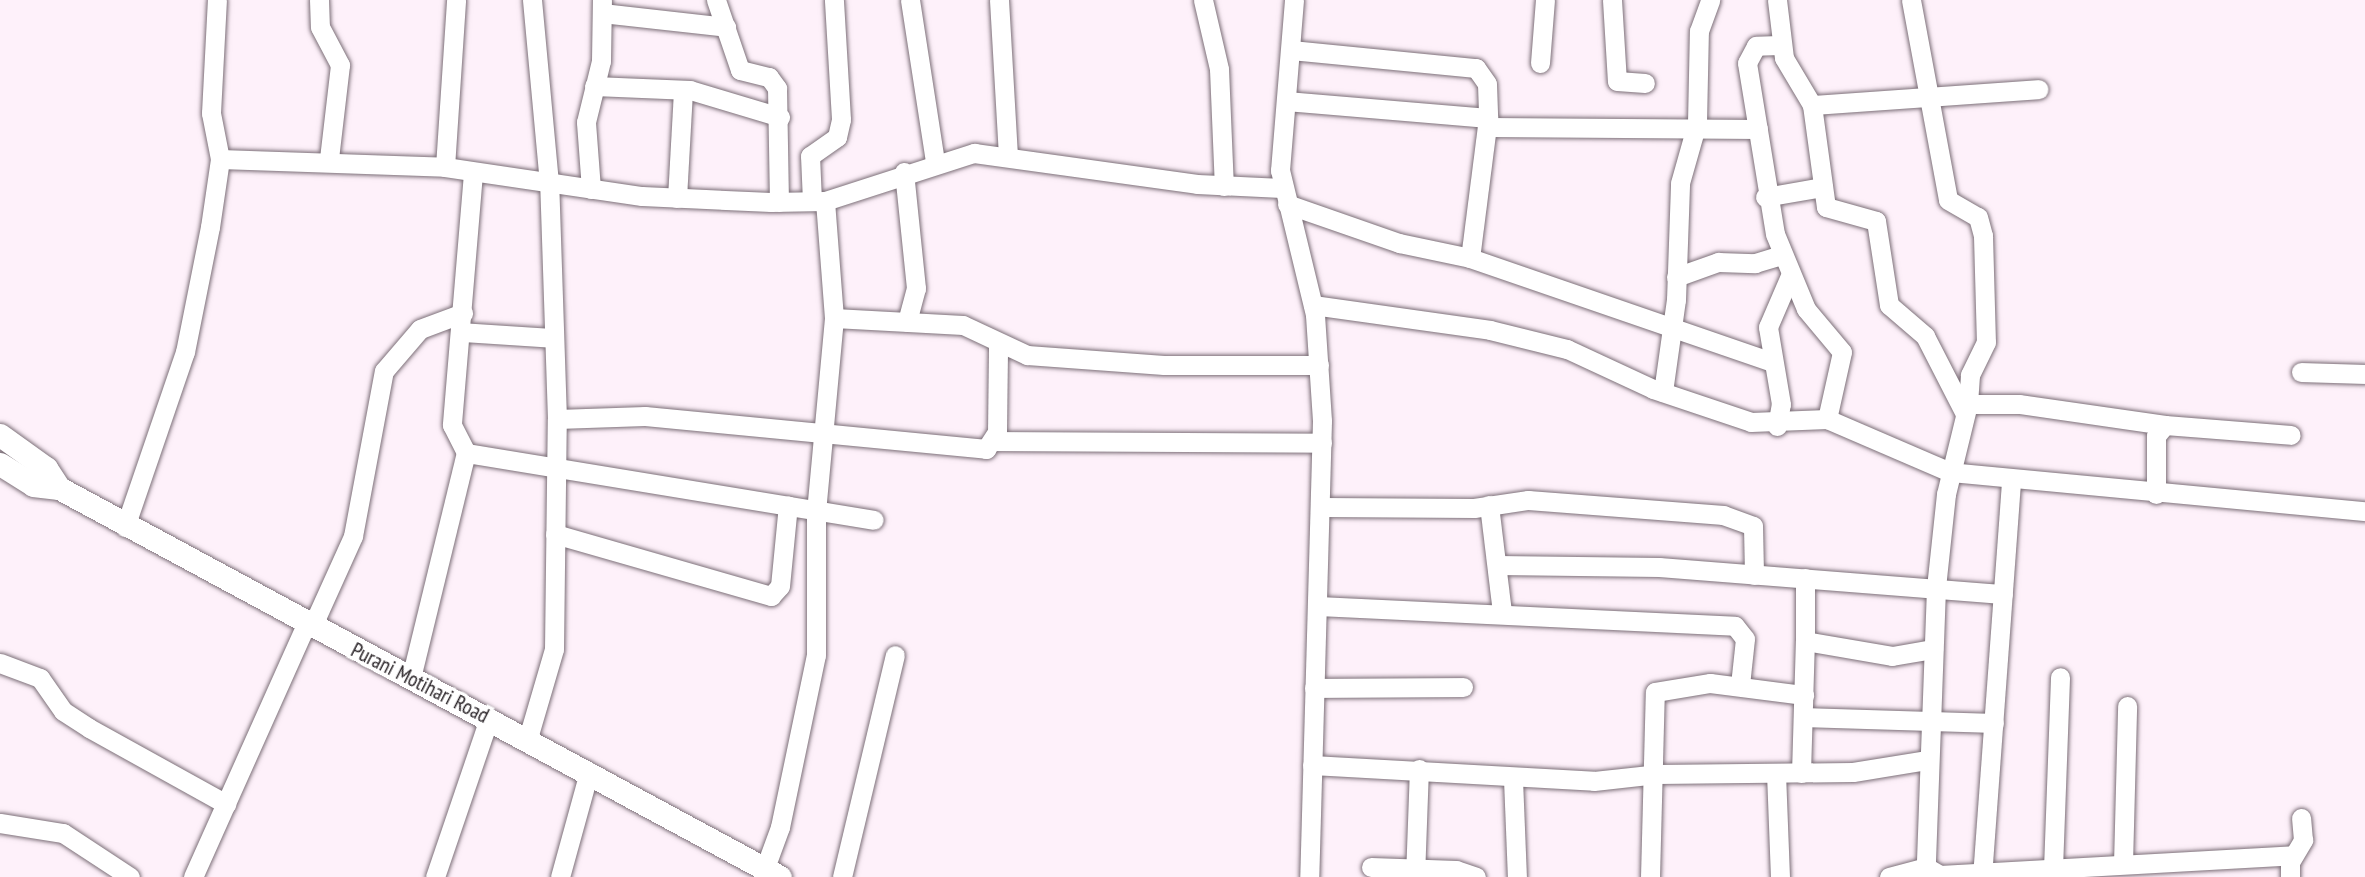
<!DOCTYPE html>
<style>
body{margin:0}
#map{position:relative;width:2365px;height:877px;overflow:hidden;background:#fef1fa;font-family:"PT Sans Narrow",sans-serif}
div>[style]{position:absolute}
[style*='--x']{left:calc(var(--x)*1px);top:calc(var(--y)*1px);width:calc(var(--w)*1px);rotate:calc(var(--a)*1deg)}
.roads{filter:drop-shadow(0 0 2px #7c6f78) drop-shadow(0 0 2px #7c6f78)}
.minor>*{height:19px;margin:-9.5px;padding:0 9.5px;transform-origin:9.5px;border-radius:9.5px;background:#fff}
.major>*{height:23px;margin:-11.5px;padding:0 11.5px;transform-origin:11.5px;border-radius:11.5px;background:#fff}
span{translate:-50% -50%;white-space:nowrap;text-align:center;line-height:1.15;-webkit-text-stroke:7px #fff;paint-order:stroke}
.street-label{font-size:21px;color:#2a2428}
</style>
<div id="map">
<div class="roads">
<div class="minor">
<div style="--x:319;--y:0;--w:27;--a:88"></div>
<div style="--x:320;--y:27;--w:43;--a:62.2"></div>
<div style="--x:340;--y:65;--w:95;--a:96.7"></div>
<div style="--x:716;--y:0;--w:74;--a:71.1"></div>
<div style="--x:740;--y:70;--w:30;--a:14"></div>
<div style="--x:769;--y:77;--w:14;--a:54"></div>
<div style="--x:777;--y:88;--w:114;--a:89"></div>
<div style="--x:910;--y:0;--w:163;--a:81.2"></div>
<div style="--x:999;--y:0;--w:154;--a:86.7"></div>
<div style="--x:1203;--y:0;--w:71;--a:76.9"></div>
<div style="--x:1219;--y:69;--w:117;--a:87.6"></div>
<div style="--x:1294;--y:0;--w:171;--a:94.7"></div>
<div style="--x:1280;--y:170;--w:149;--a:76.4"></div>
<div style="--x:1315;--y:315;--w:106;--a:86.2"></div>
<div style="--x:1322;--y:421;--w:456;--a:91.6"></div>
<div style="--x:1612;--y:0;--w:81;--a:86.5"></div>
<div style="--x:1617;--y:81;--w:28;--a:4"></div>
<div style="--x:1777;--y:0;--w:58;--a:83.1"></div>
<div style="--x:1784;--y:58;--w:55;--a:59.2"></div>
<div style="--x:1812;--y:105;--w:103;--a:82.2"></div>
<div style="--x:1826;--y:207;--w:52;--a:15.6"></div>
<div style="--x:1876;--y:221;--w:85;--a:81.2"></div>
<div style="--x:1889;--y:305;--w:48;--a:40.7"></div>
<div style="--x:1925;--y:336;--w:85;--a:62.8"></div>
<div style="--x:1911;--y:0;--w:203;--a:79.5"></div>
<div style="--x:1948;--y:200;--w:34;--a:30"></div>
<div style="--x:1978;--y:217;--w:20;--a:75"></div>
<div style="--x:1983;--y:236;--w:106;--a:88.4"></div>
<div style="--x:1986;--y:342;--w:37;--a:116"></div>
<div style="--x:1970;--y:375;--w:29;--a:94"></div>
<div style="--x:602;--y:13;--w:125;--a:6.4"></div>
<div style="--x:1780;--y:45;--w:24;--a:178"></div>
<div style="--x:1756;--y:46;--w:19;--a:118"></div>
<div style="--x:1747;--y:63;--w:173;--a:80.7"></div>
<div style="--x:1775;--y:234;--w:81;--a:67.5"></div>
<div style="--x:1806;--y:309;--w:56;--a:50.1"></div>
<div style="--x:1842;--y:352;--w:69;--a:102.6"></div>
<div style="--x:1291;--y:50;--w:186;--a:5.6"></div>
<div style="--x:1476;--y:68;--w:19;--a:55"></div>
<div style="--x:1487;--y:84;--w:34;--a:88"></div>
<div style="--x:1488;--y:118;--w:141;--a:97.3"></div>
<div style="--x:1470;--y:258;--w:316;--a:19"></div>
<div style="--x:1540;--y:63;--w:63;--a:-85.5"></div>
<div style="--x:594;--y:86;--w:96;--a:2.4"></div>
<div style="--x:690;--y:90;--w:94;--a:16.7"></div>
<div style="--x:1286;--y:101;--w:203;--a:4.8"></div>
<div style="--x:1812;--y:105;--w:227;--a:-4"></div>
<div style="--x:1488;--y:127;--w:270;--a:0.4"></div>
<div style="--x:220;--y:159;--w:225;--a:2"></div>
<div style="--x:445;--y:167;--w:199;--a:8.4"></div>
<div style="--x:642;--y:196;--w:129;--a:2.7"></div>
<div style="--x:771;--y:202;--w:54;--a:-1.1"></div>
<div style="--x:825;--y:201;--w:157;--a:-17.9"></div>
<div style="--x:974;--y:153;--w:225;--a:7.9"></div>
<div style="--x:1197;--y:184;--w:85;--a:2.7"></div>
<div style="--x:445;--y:167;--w:167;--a:-86.2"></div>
<div style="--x:904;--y:172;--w:117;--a:84.1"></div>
<div style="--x:916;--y:288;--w:35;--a:105"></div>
<div style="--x:473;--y:173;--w:253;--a:94.8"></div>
<div style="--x:452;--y:425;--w:31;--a:63"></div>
<div style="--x:466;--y:453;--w:413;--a:9.3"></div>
<div style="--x:591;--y:189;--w:67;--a:-94.3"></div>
<div style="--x:586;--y:122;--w:63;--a:-76.2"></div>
<div style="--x:601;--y:61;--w:61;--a:-89.1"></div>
<div style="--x:1765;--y:197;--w:59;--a:-9.8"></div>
<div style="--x:677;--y:198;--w:108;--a:-86.8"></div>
<div style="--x:812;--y:201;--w:45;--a:-92.5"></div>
<div style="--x:810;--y:156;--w:33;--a:-35"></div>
<div style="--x:837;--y:137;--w:18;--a:-77"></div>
<div style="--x:841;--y:119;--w:119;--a:-93.4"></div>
<div style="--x:1287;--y:204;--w:119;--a:19.2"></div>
<div style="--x:1399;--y:243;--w:73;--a:11.9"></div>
<div style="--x:1676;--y:277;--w:45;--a:-19.7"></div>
<div style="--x:1718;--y:262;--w:37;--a:2"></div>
<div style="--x:1755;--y:263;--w:28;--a:-17"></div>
<div style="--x:1313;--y:305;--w:179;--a:8"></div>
<div style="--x:1490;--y:330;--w:79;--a:13.9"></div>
<div style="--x:1567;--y:349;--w:95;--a:24.9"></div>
<div style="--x:1653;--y:389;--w:103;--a:18.6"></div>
<div style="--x:1751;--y:422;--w:76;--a:-2.3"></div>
<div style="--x:1827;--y:419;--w:134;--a:23.3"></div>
<div style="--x:1950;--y:472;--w:417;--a:5.4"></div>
<div style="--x:834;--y:318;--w:129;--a:3.1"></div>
<div style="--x:963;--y:325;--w:71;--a:25.1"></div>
<div style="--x:1027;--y:355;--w:137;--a:4.2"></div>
<div style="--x:1164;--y:365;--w:155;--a:0"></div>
<div style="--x:461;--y:332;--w:93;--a:3.7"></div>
<div style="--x:2301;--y:372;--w:64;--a:1.8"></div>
<div style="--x:1663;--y:392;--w:93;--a:-82"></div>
<div style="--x:1676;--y:300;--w:117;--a:-88"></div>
<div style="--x:1680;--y:183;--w:62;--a:-74.2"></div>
<div style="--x:1697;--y:123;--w:92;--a:-88.8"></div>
<div style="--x:1699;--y:31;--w:33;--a:-70"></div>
<div style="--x:557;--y:419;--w:88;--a:-2"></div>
<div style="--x:645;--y:416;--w:343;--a:5.5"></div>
<div style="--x:986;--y:449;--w:20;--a:-57"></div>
<div style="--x:997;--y:432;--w:87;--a:-89.3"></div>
<div style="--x:2165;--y:425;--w:148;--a:-171.8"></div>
<div style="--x:2019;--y:404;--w:51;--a:180"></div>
<div style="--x:1968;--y:404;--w:93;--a:103.7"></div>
<div style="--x:1946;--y:494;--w:95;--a:96.1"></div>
<div style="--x:1936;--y:588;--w:279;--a:92.1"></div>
<div style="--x:1926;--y:867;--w:16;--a:30"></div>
<div style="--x:1940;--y:875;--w:354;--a:-3.2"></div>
<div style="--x:1777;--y:426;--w:22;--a:-80"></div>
<div style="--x:1781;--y:404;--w:78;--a:-99.6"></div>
<div style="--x:1768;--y:327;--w:56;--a:-66.7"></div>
<div style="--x:994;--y:441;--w:328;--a:0.3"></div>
<div style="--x:2156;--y:494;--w:58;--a:-90"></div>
<div style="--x:2156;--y:436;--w:14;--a:-51"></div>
<div style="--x:2165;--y:425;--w:126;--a:4.5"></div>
<div style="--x:1489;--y:505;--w:108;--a:83.1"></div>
<div style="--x:1322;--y:507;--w:152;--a:0.4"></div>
<div style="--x:1474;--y:508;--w:55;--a:-8.4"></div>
<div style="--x:1528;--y:500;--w:196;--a:4.4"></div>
<div style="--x:1723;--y:515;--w:32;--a:20"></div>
<div style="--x:1753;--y:526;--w:49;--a:88.8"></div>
<div style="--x:125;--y:527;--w:185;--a:-71.1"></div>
<div style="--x:185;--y:352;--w:127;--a:-78.7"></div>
<div style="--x:210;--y:227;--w:69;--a:-81.6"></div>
<div style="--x:220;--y:159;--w:47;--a:-101.1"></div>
<div style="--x:211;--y:113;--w:113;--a:-87"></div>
<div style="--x:555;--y:534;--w:225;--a:16"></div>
<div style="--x:771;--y:596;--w:13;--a:-48"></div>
<div style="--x:780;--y:586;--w:81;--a:-84.4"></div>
<div style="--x:1497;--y:565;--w:162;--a:0.7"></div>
<div style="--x:1659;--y:567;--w:345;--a:4.5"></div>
<div style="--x:1805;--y:578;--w:63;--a:90"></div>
<div style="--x:1805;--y:641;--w:88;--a:9.8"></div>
<div style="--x:1892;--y:656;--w:42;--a:-9.7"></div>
<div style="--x:1318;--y:606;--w:417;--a:2.7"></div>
<div style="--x:1735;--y:626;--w:16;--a:52"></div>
<div style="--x:1745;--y:639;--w:46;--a:96.2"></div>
<div style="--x:312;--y:627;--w:100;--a:-65.7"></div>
<div style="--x:353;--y:536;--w:168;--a:-79.4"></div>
<div style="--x:384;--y:371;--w:55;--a:-49.4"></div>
<div style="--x:420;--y:329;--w:46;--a:-20.4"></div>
<div style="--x:0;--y:663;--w:43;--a:20.6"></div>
<div style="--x:40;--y:678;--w:40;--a:55.1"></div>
<div style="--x:63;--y:711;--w:31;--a:33"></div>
<div style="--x:89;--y:728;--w:157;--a:29"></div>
<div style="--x:411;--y:678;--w:232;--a:-76.3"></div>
<div style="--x:1314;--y:688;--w:149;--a:-0.4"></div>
<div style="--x:1803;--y:717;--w:191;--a:1.8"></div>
<div style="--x:528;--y:738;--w:93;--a:-73.7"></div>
<div style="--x:554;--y:649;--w:230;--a:-89.3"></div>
<div style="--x:557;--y:419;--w:236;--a:-91.9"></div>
<div style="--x:549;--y:183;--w:184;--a:-95.3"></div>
<div style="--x:1312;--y:765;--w:282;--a:3.2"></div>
<div style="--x:1594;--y:781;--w:63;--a:-6.3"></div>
<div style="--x:1657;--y:774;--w:196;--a:-0.6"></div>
<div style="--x:1853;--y:772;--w:74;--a:-9.3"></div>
<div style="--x:1776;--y:773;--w:104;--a:87.8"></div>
<div style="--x:1801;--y:773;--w:132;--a:-88.3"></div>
<div style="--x:1513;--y:779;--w:98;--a:87.7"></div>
<div style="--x:0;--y:823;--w:64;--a:9"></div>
<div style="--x:63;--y:833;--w:80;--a:33.3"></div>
<div style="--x:2123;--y:864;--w:158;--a:-88.5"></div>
<div style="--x:1371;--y:867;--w:85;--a:2"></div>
<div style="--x:1456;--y:870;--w:21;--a:19"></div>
<div style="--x:765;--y:868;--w:44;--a:-69.9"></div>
<div style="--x:780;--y:827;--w:176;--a:-78.2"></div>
<div style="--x:816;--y:655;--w:143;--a:-90"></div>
<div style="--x:816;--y:512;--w:195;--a:-84.7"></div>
<div style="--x:834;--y:318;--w:117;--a:-94.4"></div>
<div style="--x:2053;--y:869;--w:192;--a:-87.9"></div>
<div style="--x:193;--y:877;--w:277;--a:-65.9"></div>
<div style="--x:435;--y:877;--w:168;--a:-71.2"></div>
<div style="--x:560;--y:877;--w:109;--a:-74.6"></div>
<div style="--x:842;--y:877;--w:228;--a:-76.6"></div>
<div style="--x:1415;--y:877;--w:108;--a:-87.9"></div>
<div style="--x:1650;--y:877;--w:185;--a:-88.5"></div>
<div style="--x:1655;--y:692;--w:56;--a:-9.3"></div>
<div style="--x:1710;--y:683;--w:95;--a:7.3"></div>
<div style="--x:1889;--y:877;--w:38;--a:-15"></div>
<div style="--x:1982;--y:877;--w:398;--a:-85.8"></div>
<div style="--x:2290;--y:877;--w:15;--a:-90"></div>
<div style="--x:2290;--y:862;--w:26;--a:-59"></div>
<div style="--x:2303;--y:840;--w:22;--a:-95"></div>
</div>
<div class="major">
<div style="--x:0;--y:435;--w:57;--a:35.7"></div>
<div style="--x:46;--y:468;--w:24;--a:57"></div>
<div style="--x:0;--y:464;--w:39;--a:32"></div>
<div style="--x:33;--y:485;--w:26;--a:7"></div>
<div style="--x:59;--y:488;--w:819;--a:28.35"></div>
</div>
</div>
<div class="street-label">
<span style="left:420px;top:683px;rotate:27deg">Purani Motihari Road</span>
</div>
</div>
